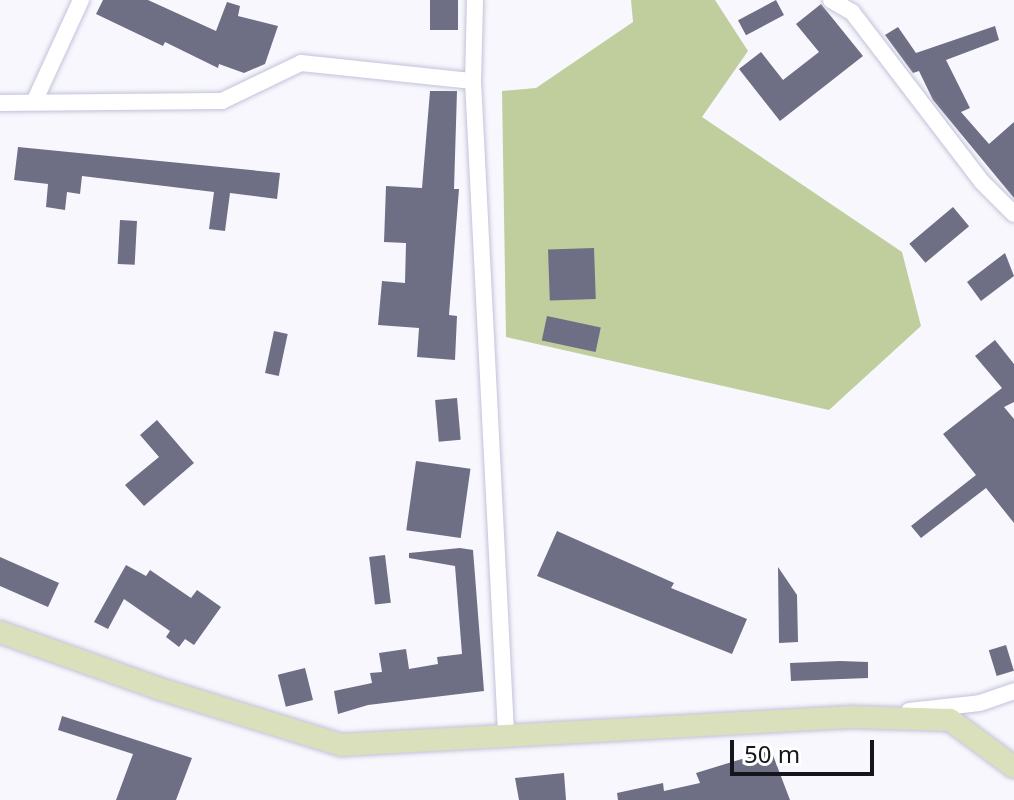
<!DOCTYPE html>
<style>
body{margin:0}
#map{position:relative;width:1014px;height:800px;overflow:hidden;background:#f7f7fd;font-family:"Noto Sans",sans-serif}
div>[style]{position:absolute}
[style*='--x']{left:calc(var(--x)*1px);top:calc(var(--y)*1px);width:calc(var(--w)*1px);rotate:calc(var(--a)*1deg)}
.green>*{inset:0;background:#c0ce9e}
.building>*{inset:0;background:#6e6e84;transform-origin:0 0}
.roads{filter:drop-shadow(0 0 2px #c2c2da) drop-shadow(0 0 2px #c2c2da)}
.street>*{height:16px;margin:-8px;padding:0 8px;transform-origin:8px;border-radius:8px;background:#fff}
.secondary>*{height:22px;margin:-11px;padding:0 11px;transform-origin:11px;border-radius:11px;background:#d9e0bb}
span{translate:-50% -50%;white-space:nowrap;text-align:center;line-height:1.15;-webkit-text-stroke:8px #fff;paint-order:stroke}
.scale{position:absolute;left:730px;top:740px;width:144px;height:36px;box-sizing:border-box;border:4px solid #15151d;border-top:0;padding-left:10px;font-size:24px;line-height:28px;white-space:nowrap;color:#15151d;-webkit-text-stroke:6px #fff;paint-order:stroke}
</style>
<div id="map">
<div class="green">
<div style="clip-path:polygon(631px 0,715px 0,748px 51px,702px 117px,902px 252px,921px 326px,829px 410px,506px 337px,502px 91px,536px 88px,633px 22px)"></div>
</div>
<div class="building">
<div style="clip-path:polygon(103px 0,148px 0,216px 31px,227px 2px,240px 6px,238px 16px,278px 26px,265px 64px,244px 73px,219px 64px,218px 68px,165px 42px,163px 46px,96px 14px)"></div>
<div style="left:430px;top:0;width:28px;height:30px"></div>
<div style="left:776px;top:0;width:17px;height:43px;rotate:62deg"></div>
<div style="clip-path:polygon(821px 4px,863px 56px,780px 121px,739px 69px,761px 52px,783px 80px,819px 52px,796px 24px)"></div>
<div style="clip-path:polygon(995px 26px,999px 40px,946px 60px,970px 108px,961px 112px,989px 144px,1014px 122px,1014px 198px,933px 100px,919px 71px,913px 73px,885px 35px,898px 27px,916px 53px)"></div>
<div style="clip-path:polygon(430px 91px,457px 91px,454px 189px,459px 189px,449px 315px,457px 316px,455px 360px,417px 357px,419px 328px,378px 325px,382px 281px,405px 283px,406px 243px,384px 242px,386px 186px,422px 188px)"></div>
<div style="clip-path:polygon(18px 147px,280px 173px,277px 199px,230px 193px,225px 231px,209px 229px,214px 192px,82px 176px,80px 194px,67px 192px,65px 210px,46px 207px,48px 184px,14px 180px)"></div>
<div style="left:953px;top:207px;width:25px;height:57px;rotate:50deg"></div>
<div style="left:120px;top:220px;width:17px;height:44px;rotate:3deg"></div>
<div style="left:594px;top:248px;width:51px;height:46px;rotate:88deg"></div>
<div style="clip-path:polygon(1005px 253px,1014px 276px,981px 301px,967px 282px)"></div>
<div style="left:547px;top:316px;width:55px;height:25px;rotate:12deg"></div>
<div style="left:274px;top:331px;width:14px;height:43px;rotate:12deg"></div>
<div style="clip-path:polygon(995px 340px,1014px 364px,1014px 402px,1004px 407px,1014px 419px,1014px 523px,986px 488px,921px 538px,911px 526px,976px 475px,943px 434px,1002px 388px,975px 356px)"></div>
<div style="left:457px;top:398px;width:42px;height:22px;rotate:85deg"></div>
<div style="clip-path:polygon(157px 420px,194px 463px,144px 506px,125px 485px,159px 457px,140px 435px)"></div>
<div style="left:416px;top:461px;width:55px;height:70px;rotate:8deg"></div>
<div style="clip-path:polygon(557px 531px,674px 583px,671px 588px,747px 619px,732px 654px,537px 576px)"></div>
<div style="clip-path:polygon(460px 548px,473px 550px,484px 691px,368px 705px,338px 714px,334px 691px,372px 683px,370px 673px,382px 672px,379px 653px,406px 649px,409px 669px,438px 664px,437px 657px,462px 654px,455px 566px,409px 558px,409px 553px)"></div>
<div style="left:385px;top:555px;width:48px;height:16px;rotate:83deg"></div>
<div style="clip-path:polygon(0 557px,59px 583px,48px 607px,0 586px)"></div>
<div style="clip-path:polygon(126px 565px,146px 576px,150px 570px,191px 598px,197px 590px,221px 607px,194px 645px,185px 639px,179px 647px,166px 637px,170px 631px,124px 599px,108px 629px,94px 622px)"></div>
<div style="clip-path:polygon(778px 567px,797px 595px,798px 642px,779px 643px)"></div>
<div style="left:1006px;top:645px;width:27px;height:18px;rotate:73deg"></div>
<div style="clip-path:polygon(840px 661px,868px 662px,868px 678px,791px 681px,790px 663px)"></div>
<div style="left:305px;top:668px;width:33px;height:28px;rotate:76deg"></div>
<div style="clip-path:polygon(62px 716px,192px 758px,176px 800px,116px 800px,133px 754px,58px 730px)"></div>
<div style="clip-path:polygon(771px 750px,790px 800px,618px 800px,617px 793px,663px 783px,664px 791px,700px 783px,696px 773px)"></div>
<div style="clip-path:polygon(564px 773px,566px 800px,519px 800px,515px 778px)"></div>
</div>
<div class="roads">
<div class="street">
<div style="--x:475;--y:0;--w:81;--a:91.4"></div>
<div style="--x:473;--y:81;--w:652;--a:87.1"></div>
<div style="--x:831;--y:0;--w:24;--a:30"></div>
<div style="--x:852;--y:12;--w:214;--a:52.6"></div>
<div style="--x:982;--y:182;--w:45;--a:45"></div>
<div style="--x:35;--y:100;--w:110;--a:-65.3"></div>
<div style="--x:0;--y:103;--w:222;--a:-0.5"></div>
<div style="--x:222;--y:101;--w:88;--a:-25.7"></div>
<div style="--x:301;--y:63;--w:173;--a:6"></div>
<div style="--x:909;--y:711;--w:71;--a:-6.4"></div>
<div style="--x:980;--y:703;--w:36;--a:-19"></div>
</div>
<div class="secondary">
<div style="--x:0;--y:632;--w:167;--a:19.6"></div>
<div style="--x:157;--y:688;--w:193;--a:17.2"></div>
<div style="--x:341;--y:745;--w:512;--a:-3.14"></div>
<div style="--x:852;--y:717;--w:98;--a:1.8"></div>
<div style="--x:950;--y:720;--w:79;--a:36.3"></div>
</div>
</div>
<div class="scale">50 m</div>
</div>
